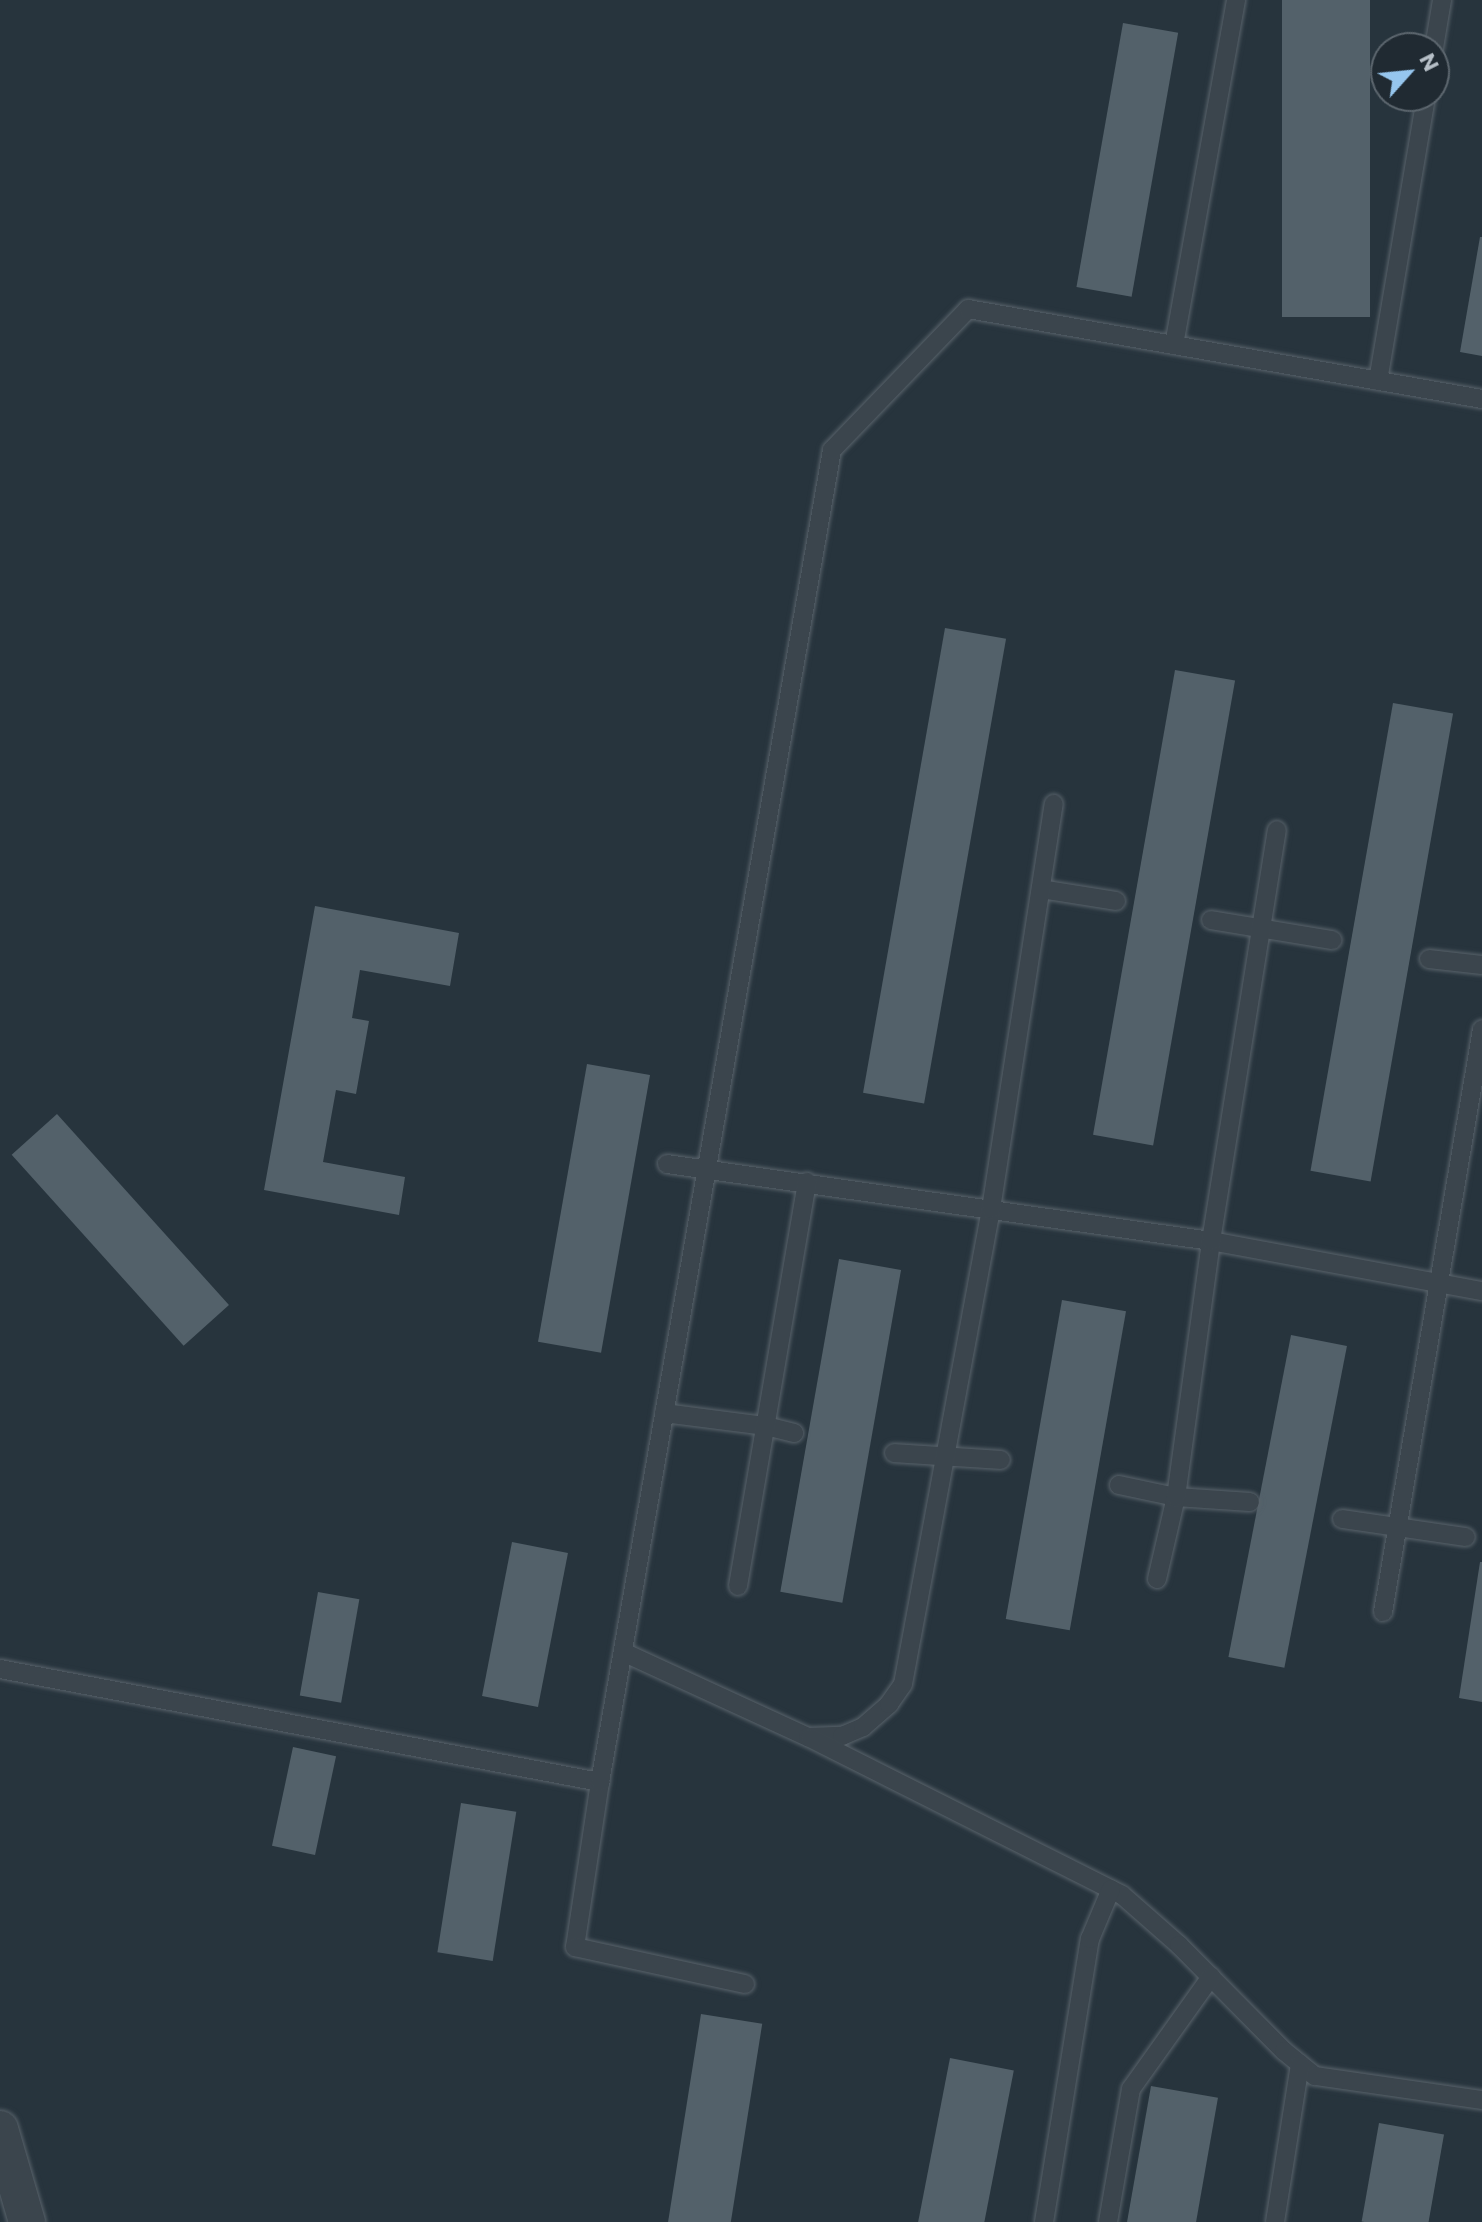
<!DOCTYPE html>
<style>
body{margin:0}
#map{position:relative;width:1482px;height:2222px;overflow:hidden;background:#27343d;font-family:Commissioner,sans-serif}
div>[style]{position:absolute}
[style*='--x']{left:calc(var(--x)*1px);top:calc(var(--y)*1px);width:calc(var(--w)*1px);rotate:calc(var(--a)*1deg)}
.building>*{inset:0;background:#53616a;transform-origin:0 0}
.roads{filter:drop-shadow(0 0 2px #59636b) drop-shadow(0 0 2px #59636b)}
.service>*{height:18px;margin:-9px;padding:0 9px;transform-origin:9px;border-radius:9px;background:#3b454d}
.minor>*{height:36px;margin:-18px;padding:0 18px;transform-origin:18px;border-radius:18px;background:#3b454d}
span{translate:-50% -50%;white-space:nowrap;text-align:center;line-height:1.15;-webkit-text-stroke:6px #202a32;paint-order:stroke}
.north{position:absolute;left:1370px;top:32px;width:80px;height:80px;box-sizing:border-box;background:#202a32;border:2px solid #5c666e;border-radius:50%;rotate:63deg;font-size:22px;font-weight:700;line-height:32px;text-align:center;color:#b7c0c8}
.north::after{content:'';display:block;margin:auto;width:28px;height:36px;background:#96c6ee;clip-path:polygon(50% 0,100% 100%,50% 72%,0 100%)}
</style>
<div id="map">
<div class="building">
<div style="left:1282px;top:0;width:88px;height:317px"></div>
<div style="left:1123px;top:23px;width:56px;height:268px;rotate:10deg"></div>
<div style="clip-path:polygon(1480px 237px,1482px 237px,1482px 356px,1460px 352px)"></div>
<div style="left:945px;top:628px;width:62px;height:472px;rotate:10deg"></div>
<div style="left:1175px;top:670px;width:61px;height:472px;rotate:10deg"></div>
<div style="left:1393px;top:703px;width:61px;height:475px;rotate:10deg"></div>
<div style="clip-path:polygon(315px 906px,459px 933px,450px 986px,360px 970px,352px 1018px,369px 1021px,356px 1094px,336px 1090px,323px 1162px,405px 1177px,399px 1215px,264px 1190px)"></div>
<div style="left:587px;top:1064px;width:64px;height:282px;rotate:10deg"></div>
<div style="left:57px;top:1114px;width:257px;height:61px;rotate:48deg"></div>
<div style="left:839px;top:1259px;width:63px;height:338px;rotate:10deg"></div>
<div style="left:1062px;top:1300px;width:65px;height:324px;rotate:10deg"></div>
<div style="left:1291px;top:1335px;width:57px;height:328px;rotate:11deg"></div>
<div style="left:512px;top:1542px;width:57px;height:157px;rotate:11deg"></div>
<div style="clip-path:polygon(1480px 1562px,1482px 1562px,1482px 1702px,1459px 1698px)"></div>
<div style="left:318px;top:1592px;width:42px;height:105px;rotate:10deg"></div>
<div style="left:293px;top:1747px;width:44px;height:101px;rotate:12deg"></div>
<div style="left:461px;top:1803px;width:56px;height:151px;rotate:9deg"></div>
<div style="left:701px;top:2014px;width:62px;height:211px;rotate:9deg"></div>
<div style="left:950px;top:2058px;width:65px;height:167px;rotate:11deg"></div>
<div style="left:1151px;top:2086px;width:68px;height:138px;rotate:10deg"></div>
<div style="left:1379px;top:2123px;width:66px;height:100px;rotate:10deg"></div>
</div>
<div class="roads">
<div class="service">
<div style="--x:1434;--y:48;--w:49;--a:-80.5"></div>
<div style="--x:1174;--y:345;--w:351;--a:-79.8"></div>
<div style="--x:1378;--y:381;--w:289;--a:-80.4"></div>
<div style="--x:1041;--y:889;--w:76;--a:9.1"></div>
<div style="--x:1211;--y:920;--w:123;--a:9.4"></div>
<div style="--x:1429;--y:959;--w:53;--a:6.5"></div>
<div style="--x:667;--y:1164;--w:549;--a:8.06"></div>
<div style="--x:1211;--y:1241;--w:276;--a:10.5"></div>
<div style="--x:664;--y:1413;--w:103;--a:7.3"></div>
<div style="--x:766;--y:1426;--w:29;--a:14"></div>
<div style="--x:894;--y:1453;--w:107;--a:3.7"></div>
<div style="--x:1119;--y:1485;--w:58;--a:11.9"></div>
<div style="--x:1176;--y:1497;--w:74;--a:3.9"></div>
<div style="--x:1342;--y:1519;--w:125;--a:8.3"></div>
<div style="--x:1157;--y:1579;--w:84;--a:-77"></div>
<div style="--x:1176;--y:1497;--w:258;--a:-82.2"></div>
<div style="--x:1211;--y:1241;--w:416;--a:-80.9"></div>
<div style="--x:738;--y:1586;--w:410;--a:-80.3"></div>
<div style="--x:1383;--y:1612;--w:591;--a:-80.36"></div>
<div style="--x:623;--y:1652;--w:204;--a:24.7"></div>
<div style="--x:808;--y:1737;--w:34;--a:-2"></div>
<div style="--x:842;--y:1736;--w:23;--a:-23"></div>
<div style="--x:863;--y:1727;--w:35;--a:-41"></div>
<div style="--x:889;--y:1704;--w:24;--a:-55"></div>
<div style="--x:903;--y:1684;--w:483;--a:-79.5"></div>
<div style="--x:991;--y:1209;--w:410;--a:-81.2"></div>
<div style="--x:0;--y:1669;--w:611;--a:10.67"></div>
<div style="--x:600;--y:1782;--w:167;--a:98.6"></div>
<div style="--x:575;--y:1947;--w:174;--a:12.3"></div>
<div style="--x:810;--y:1738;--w:349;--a:26.7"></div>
<div style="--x:1122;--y:1895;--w:76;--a:41.3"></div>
<div style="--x:1179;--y:1945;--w:149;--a:45.3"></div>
<div style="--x:1284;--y:2051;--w:40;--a:39"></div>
<div style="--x:1315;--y:2076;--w:169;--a:8.2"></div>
<div style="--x:600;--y:1782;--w:1352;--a:-80.12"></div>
<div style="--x:832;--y:450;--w:196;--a:-46"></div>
<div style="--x:968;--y:309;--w:522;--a:9.93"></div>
<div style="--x:1044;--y:2222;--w:287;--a:-80.8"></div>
<div style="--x:1090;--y:1939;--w:54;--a:-67.2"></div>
<div style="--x:1108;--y:2222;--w:135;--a:-80.2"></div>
<div style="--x:1131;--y:2089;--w:138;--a:-54.5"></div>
<div style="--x:1275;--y:2222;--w:160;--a:-81"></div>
</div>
<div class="minor">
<div style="--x:0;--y:2129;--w:97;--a:73.8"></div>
</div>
</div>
<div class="north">N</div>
</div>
